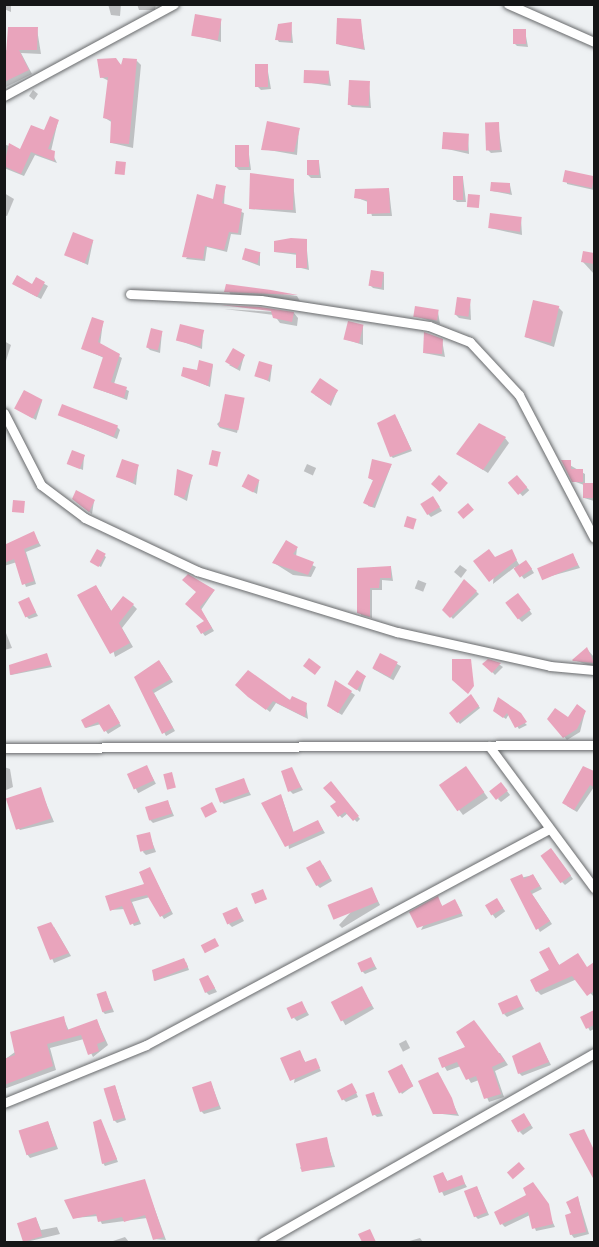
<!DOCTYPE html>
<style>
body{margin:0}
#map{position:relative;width:599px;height:1247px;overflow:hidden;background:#eef1f3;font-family:Raleway,sans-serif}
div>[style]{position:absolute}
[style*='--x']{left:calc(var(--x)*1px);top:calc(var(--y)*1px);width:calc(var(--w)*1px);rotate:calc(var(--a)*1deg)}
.shadow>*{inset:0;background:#0003;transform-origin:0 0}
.building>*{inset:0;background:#e9a4bc;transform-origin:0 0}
.roads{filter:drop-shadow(0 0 2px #67696b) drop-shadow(0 0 2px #67696b)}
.street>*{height:9px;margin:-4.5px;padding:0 4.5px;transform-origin:4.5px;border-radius:4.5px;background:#fff}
span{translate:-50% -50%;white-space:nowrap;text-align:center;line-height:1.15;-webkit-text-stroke:6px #fff;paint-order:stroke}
.frame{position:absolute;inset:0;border:6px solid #151617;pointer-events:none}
</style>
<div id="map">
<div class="shadow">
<div style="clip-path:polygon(4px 4px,11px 4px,11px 12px,4px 9px)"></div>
<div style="clip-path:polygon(108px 4px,121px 4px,120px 16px,111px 15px)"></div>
<div style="clip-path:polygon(137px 4px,156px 4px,155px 10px,139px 10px)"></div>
<div style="clip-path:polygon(221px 20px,221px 42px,193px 35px)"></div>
<div style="clip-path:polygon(360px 20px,365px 50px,340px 45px,338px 43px)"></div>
<div style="clip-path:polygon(291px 24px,293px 43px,279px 42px,277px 39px)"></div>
<div style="clip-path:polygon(37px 29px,41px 54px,21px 53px,32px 74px,4px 88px,4px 52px)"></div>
<div style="clip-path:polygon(525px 31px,528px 47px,517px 46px,514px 43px)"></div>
<div style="clip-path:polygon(116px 60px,122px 66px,137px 61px,141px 65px,133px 148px,112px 143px,113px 123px,105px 118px,109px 81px,101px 77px)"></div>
<div style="clip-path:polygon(267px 66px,271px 89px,261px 90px,258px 87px)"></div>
<div style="clip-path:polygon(329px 73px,331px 86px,305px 82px)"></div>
<div style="clip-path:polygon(369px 83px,371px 108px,352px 107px,349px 104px)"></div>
<div style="clip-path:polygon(33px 90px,38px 94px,34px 100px,29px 96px)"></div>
<div style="clip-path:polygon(58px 121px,51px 151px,57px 163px,35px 155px,24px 176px,4px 168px,4px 144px,21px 151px)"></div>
<div style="clip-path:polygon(498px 124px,502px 152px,491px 153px,488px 150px)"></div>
<div style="clip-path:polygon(299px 129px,297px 155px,263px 149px)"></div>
<div style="clip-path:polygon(468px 136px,469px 154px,443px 148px)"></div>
<div style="clip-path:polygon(248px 147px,251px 170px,239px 170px,236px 167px)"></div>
<div style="clip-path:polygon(319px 162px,321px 178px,311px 178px,308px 175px)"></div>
<div style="clip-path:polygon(566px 172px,594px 179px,594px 190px,567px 184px)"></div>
<div style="clip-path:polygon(463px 178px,466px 202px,457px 202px,454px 199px)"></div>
<div style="clip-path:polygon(293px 180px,296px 213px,250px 209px)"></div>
<div style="clip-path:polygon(510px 185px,512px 195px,492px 191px)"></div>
<div style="clip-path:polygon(225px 188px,224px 205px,244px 213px,241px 235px,231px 234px,227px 252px,207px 247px,205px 261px,186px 259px)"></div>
<div style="clip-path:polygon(389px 190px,392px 216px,372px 216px,368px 202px,355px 197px)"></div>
<div style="clip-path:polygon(4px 193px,14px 199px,7px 216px,4px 215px)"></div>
<div style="clip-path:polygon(521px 219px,522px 235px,490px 228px)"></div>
<div style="clip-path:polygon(93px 241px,88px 265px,67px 255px)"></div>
<div style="clip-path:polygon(306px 241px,309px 270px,297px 267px,298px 255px,275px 252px)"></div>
<div style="clip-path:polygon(260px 253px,260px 266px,244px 260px)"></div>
<div style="clip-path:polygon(584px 253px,594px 254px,594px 274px,583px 262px)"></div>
<div style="clip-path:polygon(384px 273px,384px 290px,373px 288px,370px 285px)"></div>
<div style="clip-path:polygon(36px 279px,48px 286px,41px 299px,17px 286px,33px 286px)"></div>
<div style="clip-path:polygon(227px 286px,297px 296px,301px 303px,231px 296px)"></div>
<div style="clip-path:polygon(470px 300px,471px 320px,459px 318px,456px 315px)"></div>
<div style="clip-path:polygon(559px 308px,563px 312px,554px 347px,525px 337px)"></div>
<div style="clip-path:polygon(224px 309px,294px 313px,298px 318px,297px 326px,280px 323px,274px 315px)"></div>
<div style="clip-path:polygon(438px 312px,440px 324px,415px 316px)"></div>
<div style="clip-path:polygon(103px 322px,100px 345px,122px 358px,114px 384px,129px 391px,127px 400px,95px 388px,104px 358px,82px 348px)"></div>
<div style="clip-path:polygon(363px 326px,363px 345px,345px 339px)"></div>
<div style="clip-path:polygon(203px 331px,202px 349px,178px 340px)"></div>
<div style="clip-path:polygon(162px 332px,160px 353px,150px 350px,147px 347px)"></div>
<div style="clip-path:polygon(442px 340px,445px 357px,424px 353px)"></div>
<div style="clip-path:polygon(4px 341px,11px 345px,4px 367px)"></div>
<div style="clip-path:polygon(244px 356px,240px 371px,229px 365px)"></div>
<div style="clip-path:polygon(213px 365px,210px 387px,183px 375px,198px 371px)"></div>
<div style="clip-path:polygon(272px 366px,270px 382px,256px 375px)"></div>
<div style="clip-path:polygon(337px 391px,331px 406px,315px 395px)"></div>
<div style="clip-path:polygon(244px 399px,237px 433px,220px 428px,217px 424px)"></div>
<div style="clip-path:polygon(42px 401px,36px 420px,15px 408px)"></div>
<div style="clip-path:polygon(60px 415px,117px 427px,120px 430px,117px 439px)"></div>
<div style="clip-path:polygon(397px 419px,412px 451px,393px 458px,391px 456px)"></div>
<div style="clip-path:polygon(505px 438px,509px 443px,488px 473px,458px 454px)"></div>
<div style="clip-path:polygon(84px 456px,83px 470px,69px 464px)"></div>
<div style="clip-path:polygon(563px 461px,585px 474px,585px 485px,594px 485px,594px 501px,584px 498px,584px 485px,573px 481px)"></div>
<div style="left:307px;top:464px;width:10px;height:8px;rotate:24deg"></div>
<div style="clip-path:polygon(138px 466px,136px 485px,117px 476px)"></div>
<div style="clip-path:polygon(391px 466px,375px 508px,368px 506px,374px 481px,369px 478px)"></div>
<div style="clip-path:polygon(192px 476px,187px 501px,179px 497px,175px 494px)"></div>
<div style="left:517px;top:477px;width:18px;height:9px;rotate:47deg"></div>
<div style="clip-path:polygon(259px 481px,257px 494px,243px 486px)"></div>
<div style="clip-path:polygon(433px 497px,442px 511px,431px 517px,428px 514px)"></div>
<div style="clip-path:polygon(94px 501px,92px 514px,76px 502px)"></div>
<div style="clip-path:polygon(33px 533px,41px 546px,26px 552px,36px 584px,26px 587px,17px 562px,4px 566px,4px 546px)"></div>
<div style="clip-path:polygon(297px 548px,296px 557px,316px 567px,311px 577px,293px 575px,274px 563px)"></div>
<div style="clip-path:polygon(98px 551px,106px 557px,101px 567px,93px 563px)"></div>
<div style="clip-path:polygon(511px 551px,520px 566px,529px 565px,534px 573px,524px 579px,515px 567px,493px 584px,495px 558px)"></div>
<div style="clip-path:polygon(573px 555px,580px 568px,544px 578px)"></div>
<div style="clip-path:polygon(460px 565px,467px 570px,461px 578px,454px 572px)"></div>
<div style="clip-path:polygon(391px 567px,393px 581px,382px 580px,382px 590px,372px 590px,372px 618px,361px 615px,358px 569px)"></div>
<div style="left:418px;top:580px;width:9px;height:9px;rotate:21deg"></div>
<div style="clip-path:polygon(464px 581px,479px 594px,453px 619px,445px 610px)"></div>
<div style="clip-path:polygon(96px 586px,112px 612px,133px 605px,137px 609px,122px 628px,133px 647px,115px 657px)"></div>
<div style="clip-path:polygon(214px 591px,201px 610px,214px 631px,205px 636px,198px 627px,206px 622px,187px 604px)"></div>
<div style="clip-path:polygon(521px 598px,532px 614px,522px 622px,519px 619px)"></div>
<div style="clip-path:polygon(28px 599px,38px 616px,29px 619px,26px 616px)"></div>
<div style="clip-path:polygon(4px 628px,12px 648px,4px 650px)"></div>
<div style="clip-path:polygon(587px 649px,594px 657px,594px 667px,574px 660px)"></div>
<div style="clip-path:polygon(46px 655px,52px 667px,11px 675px,10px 666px)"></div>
<div style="left:381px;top:655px;width:23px;height:16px;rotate:29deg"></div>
<div style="clip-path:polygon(488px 661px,500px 665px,503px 667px,495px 675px,485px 664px)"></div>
<div style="clip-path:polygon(162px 665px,173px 682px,154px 693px,175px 731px,166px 736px,136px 677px)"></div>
<div style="clip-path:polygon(365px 677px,360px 692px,350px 684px)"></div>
<div style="clip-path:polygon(336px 682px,355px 695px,342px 715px,332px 709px)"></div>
<div style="clip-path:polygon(240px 687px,306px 704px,308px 719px,276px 703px,270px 712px)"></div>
<div style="clip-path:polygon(473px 698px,480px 708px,460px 724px,451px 713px)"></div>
<div style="clip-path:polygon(498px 699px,527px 725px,519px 729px,509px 714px,506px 719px,497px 713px)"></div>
<div style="clip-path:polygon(112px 709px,121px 726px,108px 734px,101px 724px,86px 728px,83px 720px)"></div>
<div style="clip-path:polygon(585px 712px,580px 732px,567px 740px,549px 719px,568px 720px)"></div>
<div style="clip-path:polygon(4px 767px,10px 769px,13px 787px,4px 791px)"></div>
<div style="left:147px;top:767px;width:19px;height:20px;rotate:62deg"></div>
<div style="clip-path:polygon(584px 768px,594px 773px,594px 787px,577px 812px,567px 806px)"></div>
<div style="clip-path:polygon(291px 769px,303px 790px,293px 794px,290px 791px)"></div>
<div style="clip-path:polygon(470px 773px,488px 798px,463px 815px,441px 786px)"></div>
<div style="clip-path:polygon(243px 780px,251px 795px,224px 804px,221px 801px)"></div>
<div style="clip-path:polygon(331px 784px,360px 819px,357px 822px,348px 813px,342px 818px,332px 807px,338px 802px)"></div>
<div style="clip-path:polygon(504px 787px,510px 795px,501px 802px,498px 799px)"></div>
<div style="clip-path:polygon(40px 789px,54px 822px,20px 830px,16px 826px)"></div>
<div style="clip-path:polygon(281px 795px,294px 833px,318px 822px,325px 833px,289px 849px)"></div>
<div style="clip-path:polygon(168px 802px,174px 816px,153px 823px,150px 820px)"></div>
<div style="clip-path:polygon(149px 834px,156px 852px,146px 855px,143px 852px)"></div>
<div style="clip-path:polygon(554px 853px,573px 879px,565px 885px,562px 882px)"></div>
<div style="clip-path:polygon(323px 865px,332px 881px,320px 888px,317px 885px)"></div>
<div style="clip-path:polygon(150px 869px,173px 914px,164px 919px,150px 897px,132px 902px,141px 924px,134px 926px,125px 909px,111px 910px,146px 885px)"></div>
<div style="clip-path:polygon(533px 875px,542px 889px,532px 894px,552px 924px,540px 932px,512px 880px)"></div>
<div style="clip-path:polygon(372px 889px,380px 905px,342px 928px,339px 925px)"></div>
<div style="clip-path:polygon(437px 898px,443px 907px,457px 904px,463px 916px,421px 930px)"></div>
<div style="left:497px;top:900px;width:14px;height:12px;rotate:54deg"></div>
<div style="clip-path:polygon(239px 912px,244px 921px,232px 927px,229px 924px)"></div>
<div style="clip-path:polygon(54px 927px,71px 956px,54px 963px,39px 928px)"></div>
<div style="clip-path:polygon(548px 949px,560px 966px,588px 968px,594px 964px,594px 997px,577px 979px,541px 995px,537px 991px,551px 971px)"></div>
<div style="clip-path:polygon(371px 959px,377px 969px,365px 974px,362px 971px)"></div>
<div style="clip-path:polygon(186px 962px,189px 970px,155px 981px,153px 971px)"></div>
<div style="clip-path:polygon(208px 976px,217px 992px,209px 995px,206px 992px)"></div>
<div style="left:362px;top:988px;width:24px;height:33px;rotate:60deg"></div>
<div style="clip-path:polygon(106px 993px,114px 1012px,105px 1014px,102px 1011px)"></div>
<div style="clip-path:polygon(517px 997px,524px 1009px,507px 1017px,504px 1014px)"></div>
<div style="clip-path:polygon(302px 1003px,309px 1015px,297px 1021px,294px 1018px)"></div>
<div style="clip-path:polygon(594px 1011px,594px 1029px,590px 1031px,582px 1017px)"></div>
<div style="clip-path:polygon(63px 1017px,69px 1031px,97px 1021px,108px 1045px,93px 1057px,84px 1039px,50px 1048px,56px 1070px,4px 1089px,4px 1060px)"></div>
<div style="left:406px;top:1040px;width:9px;height:8px;rotate:63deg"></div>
<div style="clip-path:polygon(540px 1044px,551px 1065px,522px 1076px,519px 1073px)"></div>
<div style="clip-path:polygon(299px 1052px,306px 1063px,315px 1059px,321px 1071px,294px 1083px)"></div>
<div style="clip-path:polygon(500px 1053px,508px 1065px,495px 1071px,504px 1097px,489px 1102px,479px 1080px,471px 1083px,461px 1066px,447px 1071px,440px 1059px)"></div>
<div style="clip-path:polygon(404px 1068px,413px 1086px,402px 1094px,390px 1072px)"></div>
<div style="clip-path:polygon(440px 1076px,459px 1116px,434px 1113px)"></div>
<div style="clip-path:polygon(211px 1083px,221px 1109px,204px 1114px,201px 1111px)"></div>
<div style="clip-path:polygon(115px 1086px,126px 1120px,117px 1123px,114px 1120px)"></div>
<div style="clip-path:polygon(354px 1088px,358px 1097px,346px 1102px,343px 1099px)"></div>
<div style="clip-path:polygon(374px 1094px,383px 1116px,377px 1117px,374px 1114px)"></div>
<div style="clip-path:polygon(524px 1115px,533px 1128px,523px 1135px,520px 1132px)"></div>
<div style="clip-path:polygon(101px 1121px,118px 1162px,105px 1166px,103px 1163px)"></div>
<div style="clip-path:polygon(48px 1122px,58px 1149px,30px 1158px,27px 1154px)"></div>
<div style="clip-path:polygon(326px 1139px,335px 1167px,303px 1171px,300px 1168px)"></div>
<div style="clip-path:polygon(443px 1174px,448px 1182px,461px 1177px,467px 1187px,444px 1196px,435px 1177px)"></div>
<div style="clip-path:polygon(144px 1180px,166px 1240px,154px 1239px,147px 1218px,102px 1224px,98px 1216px,74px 1218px)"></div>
<div style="clip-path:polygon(477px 1187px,489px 1215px,478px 1219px,475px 1216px)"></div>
<div style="clip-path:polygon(536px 1187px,555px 1227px,536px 1231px,530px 1215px,505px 1227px,502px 1224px)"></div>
<div style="clip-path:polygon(578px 1198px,589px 1234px,574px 1238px,571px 1234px)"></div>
<div style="clip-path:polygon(36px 1218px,41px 1230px,57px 1227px,60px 1234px,26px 1242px)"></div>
<div style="clip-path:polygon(125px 1237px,129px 1242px,110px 1242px)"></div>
<div style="clip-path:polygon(420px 1238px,423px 1242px,406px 1242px)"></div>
</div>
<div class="building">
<div style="left:195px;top:14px;width:27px;height:22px;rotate:10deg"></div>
<div style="clip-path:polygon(337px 18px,361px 19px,364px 49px,336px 44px)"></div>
<div style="clip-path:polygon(292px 22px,291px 41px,275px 40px,278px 24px)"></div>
<div style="clip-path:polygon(8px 27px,38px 27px,37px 50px,19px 50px,29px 70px,4px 82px)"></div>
<div style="left:513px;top:29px;width:13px;height:15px"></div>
<div style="clip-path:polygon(116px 58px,121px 65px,123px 58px,137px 59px,129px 144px,110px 143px,111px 120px,103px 118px,108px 77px,100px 78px,97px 59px)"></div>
<div style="left:268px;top:64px;width:23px;height:13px;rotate:90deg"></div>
<div style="left:304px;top:70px;width:25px;height:13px;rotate:2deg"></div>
<div style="left:349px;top:80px;width:21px;height:25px;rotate:3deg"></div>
<div style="clip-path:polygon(50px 116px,59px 120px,48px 149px,55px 151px,54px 161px,31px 152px,21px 174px,4px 166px,9px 143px,20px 149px,31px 125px,44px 130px)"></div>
<div style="clip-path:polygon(267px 121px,300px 128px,294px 152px,261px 150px)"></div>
<div style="left:499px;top:122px;width:28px;height:14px;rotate:88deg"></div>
<div style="left:443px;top:132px;width:26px;height:17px;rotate:4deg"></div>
<div style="left:235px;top:145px;width:14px;height:22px"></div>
<div style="left:307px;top:160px;width:12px;height:15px"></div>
<div style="left:116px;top:161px;width:10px;height:13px;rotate:6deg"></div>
<div style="left:565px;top:170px;width:30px;height:12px;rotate:12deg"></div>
<div style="clip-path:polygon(250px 173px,294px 179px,293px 210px,249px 209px)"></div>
<div style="left:453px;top:176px;width:10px;height:24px"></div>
<div style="clip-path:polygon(491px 182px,510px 183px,510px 193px,490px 191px)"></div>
<div style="clip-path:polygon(216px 184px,226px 186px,222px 203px,242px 209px,238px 233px,229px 232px,224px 250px,205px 246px,203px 259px,182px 257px,197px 194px,213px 199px)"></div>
<div style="clip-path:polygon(389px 188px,390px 213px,367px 214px,367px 200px,354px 198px,355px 189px)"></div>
<div style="left:468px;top:194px;width:12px;height:13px;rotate:5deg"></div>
<div style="left:490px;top:213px;width:32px;height:15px;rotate:7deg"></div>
<div style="left:73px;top:232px;width:22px;height:25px;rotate:21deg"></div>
<div style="clip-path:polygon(291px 238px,307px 239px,307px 268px,296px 268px,296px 253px,274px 252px,274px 241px)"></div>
<div style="left:245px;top:248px;width:16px;height:12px;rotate:15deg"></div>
<div style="clip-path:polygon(583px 251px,594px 253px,594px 264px,581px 262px)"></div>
<div style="left:371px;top:270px;width:13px;height:16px;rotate:9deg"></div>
<div style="clip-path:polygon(17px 275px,32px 284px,36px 277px,45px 282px,37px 297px,12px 284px)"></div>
<div style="clip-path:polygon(226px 284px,271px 290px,298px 295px,224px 292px)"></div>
<div style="left:457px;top:297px;width:14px;height:18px;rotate:8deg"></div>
<div style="left:533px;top:300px;width:27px;height:38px;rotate:13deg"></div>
<div style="clip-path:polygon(221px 305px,260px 307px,294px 312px,292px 322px,273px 318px,271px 311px)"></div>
<div style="left:415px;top:306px;width:24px;height:11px;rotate:9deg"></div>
<div style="clip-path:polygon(92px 317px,104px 321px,98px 342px,120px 354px,111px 382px,127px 387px,124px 398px,93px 388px,103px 357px,81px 349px)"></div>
<div style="left:348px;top:321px;width:16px;height:19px;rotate:14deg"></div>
<div style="left:180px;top:324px;width:25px;height:17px;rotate:14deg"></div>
<div style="left:151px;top:328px;width:12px;height:20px;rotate:14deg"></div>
<div style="clip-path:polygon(424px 332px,443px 339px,442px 354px,423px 353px)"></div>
<div style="left:233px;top:348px;width:14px;height:16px;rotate:30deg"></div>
<div style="clip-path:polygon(199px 360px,213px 364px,208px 386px,181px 376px,183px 367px,197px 370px)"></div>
<div style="left:259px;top:361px;width:14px;height:16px;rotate:17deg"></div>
<div style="left:320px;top:378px;width:22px;height:17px;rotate:34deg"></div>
<div style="left:24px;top:390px;width:21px;height:21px;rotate:28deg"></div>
<div style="left:225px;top:394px;width:20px;height:33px;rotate:11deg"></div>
<div style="left:62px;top:404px;width:60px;height:12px;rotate:21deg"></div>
<div style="clip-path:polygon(395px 414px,411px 449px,390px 457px,377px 423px)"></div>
<div style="clip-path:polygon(479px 423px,506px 437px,483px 470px,456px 454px)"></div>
<div style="left:72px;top:450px;width:14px;height:15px;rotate:21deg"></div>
<div style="left:212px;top:450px;width:9px;height:15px;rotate:13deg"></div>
<div style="left:122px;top:459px;width:18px;height:19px;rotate:19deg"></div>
<div style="clip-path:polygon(372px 459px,392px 464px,372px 507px,363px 503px,373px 480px,368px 478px)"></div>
<div style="clip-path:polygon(561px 460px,571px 460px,571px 469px,583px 469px,583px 482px,572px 482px)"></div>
<div style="clip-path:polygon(177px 469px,193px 475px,184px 498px,174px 495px)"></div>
<div style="left:248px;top:474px;width:13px;height:14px;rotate:27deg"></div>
<div style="left:439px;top:475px;width:12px;height:12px;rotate:42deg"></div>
<div style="left:517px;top:475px;width:16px;height:12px;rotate:50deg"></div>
<div style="left:583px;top:483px;width:11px;height:15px"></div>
<div style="clip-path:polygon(76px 490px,95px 500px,89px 512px,72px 499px)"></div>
<div style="left:433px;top:496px;width:13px;height:15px;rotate:58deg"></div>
<div style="left:13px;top:500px;width:12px;height:12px;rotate:5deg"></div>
<div style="left:468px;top:503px;width:9px;height:14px;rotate:49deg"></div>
<div style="left:407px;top:516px;width:10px;height:11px;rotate:17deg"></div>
<div style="clip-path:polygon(34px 531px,39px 543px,24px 549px,34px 581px,22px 585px,14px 559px,4px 563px,4px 545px)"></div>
<div style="clip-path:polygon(286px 540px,298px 547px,293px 554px,314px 562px,308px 575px,272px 563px)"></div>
<div style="left:97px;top:549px;width:10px;height:15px;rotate:29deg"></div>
<div style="clip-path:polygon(489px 549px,495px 557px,512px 549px,517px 560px,489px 582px,473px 561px)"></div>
<div style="left:573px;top:553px;width:13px;height:39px;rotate:67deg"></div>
<div style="left:526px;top:560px;width:11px;height:15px;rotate:56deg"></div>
<div style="clip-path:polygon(391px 566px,391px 578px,380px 578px,379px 588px,370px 588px,370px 617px,357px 613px,357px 568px)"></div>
<div style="clip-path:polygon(188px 574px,215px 590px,200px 607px,212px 628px,201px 634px,196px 626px,204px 621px,185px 604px,196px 592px,182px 580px)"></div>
<div style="clip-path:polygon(464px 579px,477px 591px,450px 618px,442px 610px)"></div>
<div style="clip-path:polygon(96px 585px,111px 611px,123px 596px,134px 604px,119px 623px,130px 643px,110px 654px,77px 595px)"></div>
<div style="left:518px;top:593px;width:21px;height:16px;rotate:53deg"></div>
<div style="left:29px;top:597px;width:17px;height:12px;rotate:65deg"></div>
<div style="clip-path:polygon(587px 647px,594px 663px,573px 661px,572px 660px)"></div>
<div style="clip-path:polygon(47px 653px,51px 665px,10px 675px,9px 665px)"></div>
<div style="left:380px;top:653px;width:20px;height:17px;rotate:27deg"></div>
<div style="left:309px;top:658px;width:15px;height:10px;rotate:37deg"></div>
<div style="clip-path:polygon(452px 659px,471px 659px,474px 686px,468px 694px,452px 680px)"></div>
<div style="clip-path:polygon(488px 659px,501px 663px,492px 673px,482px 664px)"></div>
<div style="clip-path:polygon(159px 660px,171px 679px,152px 690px,173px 728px,162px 734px,134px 677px)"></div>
<div style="clip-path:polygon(248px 670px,290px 700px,292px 696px,307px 703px,305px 717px,273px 701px,266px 710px,248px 697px,235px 685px)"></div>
<div style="left:357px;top:670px;width:11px;height:17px;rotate:34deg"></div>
<div style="clip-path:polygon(335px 680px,352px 691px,338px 713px,327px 706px)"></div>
<div style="clip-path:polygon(471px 694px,479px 706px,457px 723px,449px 713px)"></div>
<div style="clip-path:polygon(498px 697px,521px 713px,527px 722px,515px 728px,507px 713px,503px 718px,493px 711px)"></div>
<div style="clip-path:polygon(109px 704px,120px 723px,104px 732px,98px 722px,85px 728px,81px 720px)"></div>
<div style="clip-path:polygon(577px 704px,586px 711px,577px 729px,563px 738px,547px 719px,555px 708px,568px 717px)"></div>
<div style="left:147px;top:765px;width:17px;height:22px;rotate:66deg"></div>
<div style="left:466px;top:766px;width:32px;height:33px;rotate:55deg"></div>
<div style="clip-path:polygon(583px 766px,594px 771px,594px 787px,590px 785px,574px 810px,562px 803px)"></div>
<div style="clip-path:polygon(292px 767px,301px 787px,288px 792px,281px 771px)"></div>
<div style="left:172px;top:772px;width:16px;height:9px;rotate:76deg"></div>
<div style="left:244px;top:778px;width:15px;height:31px;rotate:70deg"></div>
<div style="clip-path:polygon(331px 781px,359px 816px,353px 821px,345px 812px,338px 817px,330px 806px,336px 802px,323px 788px)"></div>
<div style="left:501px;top:782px;width:11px;height:15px;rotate:52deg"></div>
<div style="left:41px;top:787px;width:33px;height:37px;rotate:72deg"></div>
<div style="clip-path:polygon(281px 794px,293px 832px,318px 820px,323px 830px,285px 847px,261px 803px)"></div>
<div style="left:168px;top:800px;width:14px;height:24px;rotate:73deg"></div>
<div style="left:212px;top:802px;width:11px;height:13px;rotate:63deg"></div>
<div style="left:150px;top:832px;width:17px;height:14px;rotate:77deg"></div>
<div style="left:551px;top:848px;width:34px;height:13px;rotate:54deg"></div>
<div style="left:320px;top:860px;width:21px;height:16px;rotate:61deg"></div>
<div style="clip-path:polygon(150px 867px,171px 911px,160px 917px,147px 895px,130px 899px,139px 921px,130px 925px,122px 906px,110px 911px,105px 896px,144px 884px,139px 872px)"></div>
<div style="clip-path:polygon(522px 874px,524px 879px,533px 874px,540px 886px,530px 891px,550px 921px,536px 930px,510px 879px)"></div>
<div style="left:372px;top:887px;width:16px;height:48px;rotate:68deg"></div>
<div style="left:263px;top:889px;width:11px;height:13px;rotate:68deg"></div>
<div style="clip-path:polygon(438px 896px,442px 906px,455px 899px,462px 913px,417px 928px,409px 912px)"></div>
<div style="left:497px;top:898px;width:12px;height:14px;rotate:59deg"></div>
<div style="left:237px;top:907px;width:12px;height:16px;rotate:66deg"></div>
<div style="clip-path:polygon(51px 922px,69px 953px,50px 960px,37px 927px)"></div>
<div style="left:215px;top:938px;width:9px;height:16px;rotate:63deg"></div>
<div style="clip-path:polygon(549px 947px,559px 965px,578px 953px,587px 967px,594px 962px,594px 991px,587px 996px,572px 976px,536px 992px,530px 980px,549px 970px,539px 952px)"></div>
<div style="left:371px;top:957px;width:10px;height:15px;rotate:66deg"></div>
<div style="clip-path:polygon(184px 958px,188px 967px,154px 981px,152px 970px)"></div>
<div style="clip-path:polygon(208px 975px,215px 988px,205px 993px,199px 979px)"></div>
<div style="left:362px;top:986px;width:22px;height:35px;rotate:63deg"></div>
<div style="left:106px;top:991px;width:19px;height:10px;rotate:72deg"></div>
<div style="left:517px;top:995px;width:12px;height:21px;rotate:66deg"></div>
<div style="left:302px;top:1001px;width:12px;height:17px;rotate:66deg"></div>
<div style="clip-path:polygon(594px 1010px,594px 1025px,586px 1029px,580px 1017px)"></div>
<div style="clip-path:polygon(64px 1016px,67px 1030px,97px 1019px,105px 1041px,97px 1044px,99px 1051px,88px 1055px,81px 1035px,47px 1044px,53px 1066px,4px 1085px,4px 1059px,15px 1055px,10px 1032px)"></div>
<div style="clip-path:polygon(474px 1020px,505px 1061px,492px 1067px,501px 1094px,484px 1099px,476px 1076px,466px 1080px,457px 1062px,442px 1068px,438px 1058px,465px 1047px,456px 1032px)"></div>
<div style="clip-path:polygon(540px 1042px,549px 1062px,518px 1074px,512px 1056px)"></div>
<div style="clip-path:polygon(300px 1050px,305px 1062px,316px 1058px,320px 1068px,290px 1081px,280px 1058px)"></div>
<div style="left:402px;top:1064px;width:25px;height:16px;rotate:63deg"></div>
<div style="clip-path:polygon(438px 1072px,452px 1098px,457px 1114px,433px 1114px,418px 1081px)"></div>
<div style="left:211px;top:1081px;width:26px;height:20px;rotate:72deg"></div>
<div style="left:352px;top:1083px;width:11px;height:17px;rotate:63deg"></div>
<div style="left:115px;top:1085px;width:34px;height:12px;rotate:73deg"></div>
<div style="left:374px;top:1092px;width:22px;height:9px;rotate:72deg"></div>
<div style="left:524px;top:1113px;width:14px;height:15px;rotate:60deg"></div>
<div style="clip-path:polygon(101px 1119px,117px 1159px,102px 1164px,93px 1122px)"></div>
<div style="left:48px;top:1121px;width:26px;height:31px;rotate:72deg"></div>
<div style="clip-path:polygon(584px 1129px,594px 1150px,594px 1180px,569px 1134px)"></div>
<div style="left:327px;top:1137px;width:29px;height:32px;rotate:78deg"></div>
<div style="left:519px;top:1162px;width:9px;height:16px;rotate:49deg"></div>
<div style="clip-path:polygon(443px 1172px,447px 1181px,462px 1175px,465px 1184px,439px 1193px,433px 1176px)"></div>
<div style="clip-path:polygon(145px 1179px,164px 1237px,153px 1240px,145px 1215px,124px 1222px,122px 1217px,98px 1222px,96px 1214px,73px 1219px,64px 1200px)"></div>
<div style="clip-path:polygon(533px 1182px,549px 1204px,553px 1224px,532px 1229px,528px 1212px,500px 1225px,494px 1212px,526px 1195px,523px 1188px)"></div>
<div style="left:477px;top:1186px;width:28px;height:14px;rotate:69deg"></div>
<div style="clip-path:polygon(578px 1196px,586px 1232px,570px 1235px,565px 1215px,571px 1213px,566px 1202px)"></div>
<div style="left:36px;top:1217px;width:20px;height:20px;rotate:72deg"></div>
<div style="clip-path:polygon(370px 1229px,376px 1242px,362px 1242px,358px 1234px)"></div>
</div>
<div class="roads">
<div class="street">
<div style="--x:508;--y:4;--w:94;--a:23.8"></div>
<div style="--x:4;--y:96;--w:193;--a:-28.4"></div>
<div style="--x:130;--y:294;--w:131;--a:2.6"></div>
<div style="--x:261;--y:300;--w:170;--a:8.8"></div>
<div style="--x:429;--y:326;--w:44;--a:21.3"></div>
<div style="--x:470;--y:342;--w:72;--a:47.2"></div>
<div style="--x:519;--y:395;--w:161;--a:62.3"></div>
<div style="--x:4;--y:413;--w:81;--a:62.8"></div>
<div style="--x:41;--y:485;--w:55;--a:36.9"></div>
<div style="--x:85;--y:518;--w:124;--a:25.3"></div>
<div style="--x:197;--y:571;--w:209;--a:17"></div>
<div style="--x:397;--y:632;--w:157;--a:12.5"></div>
<div style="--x:550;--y:666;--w:44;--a:5.2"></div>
<div style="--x:489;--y:746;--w:177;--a:53.5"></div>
<div style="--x:4;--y:748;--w:590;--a:-0.29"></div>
<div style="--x:4;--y:1103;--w:153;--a:-22.2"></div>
<div style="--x:146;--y:1045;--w:457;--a:-28.2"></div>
<div style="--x:263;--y:1242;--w:381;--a:-29.7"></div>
</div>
</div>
<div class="frame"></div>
</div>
